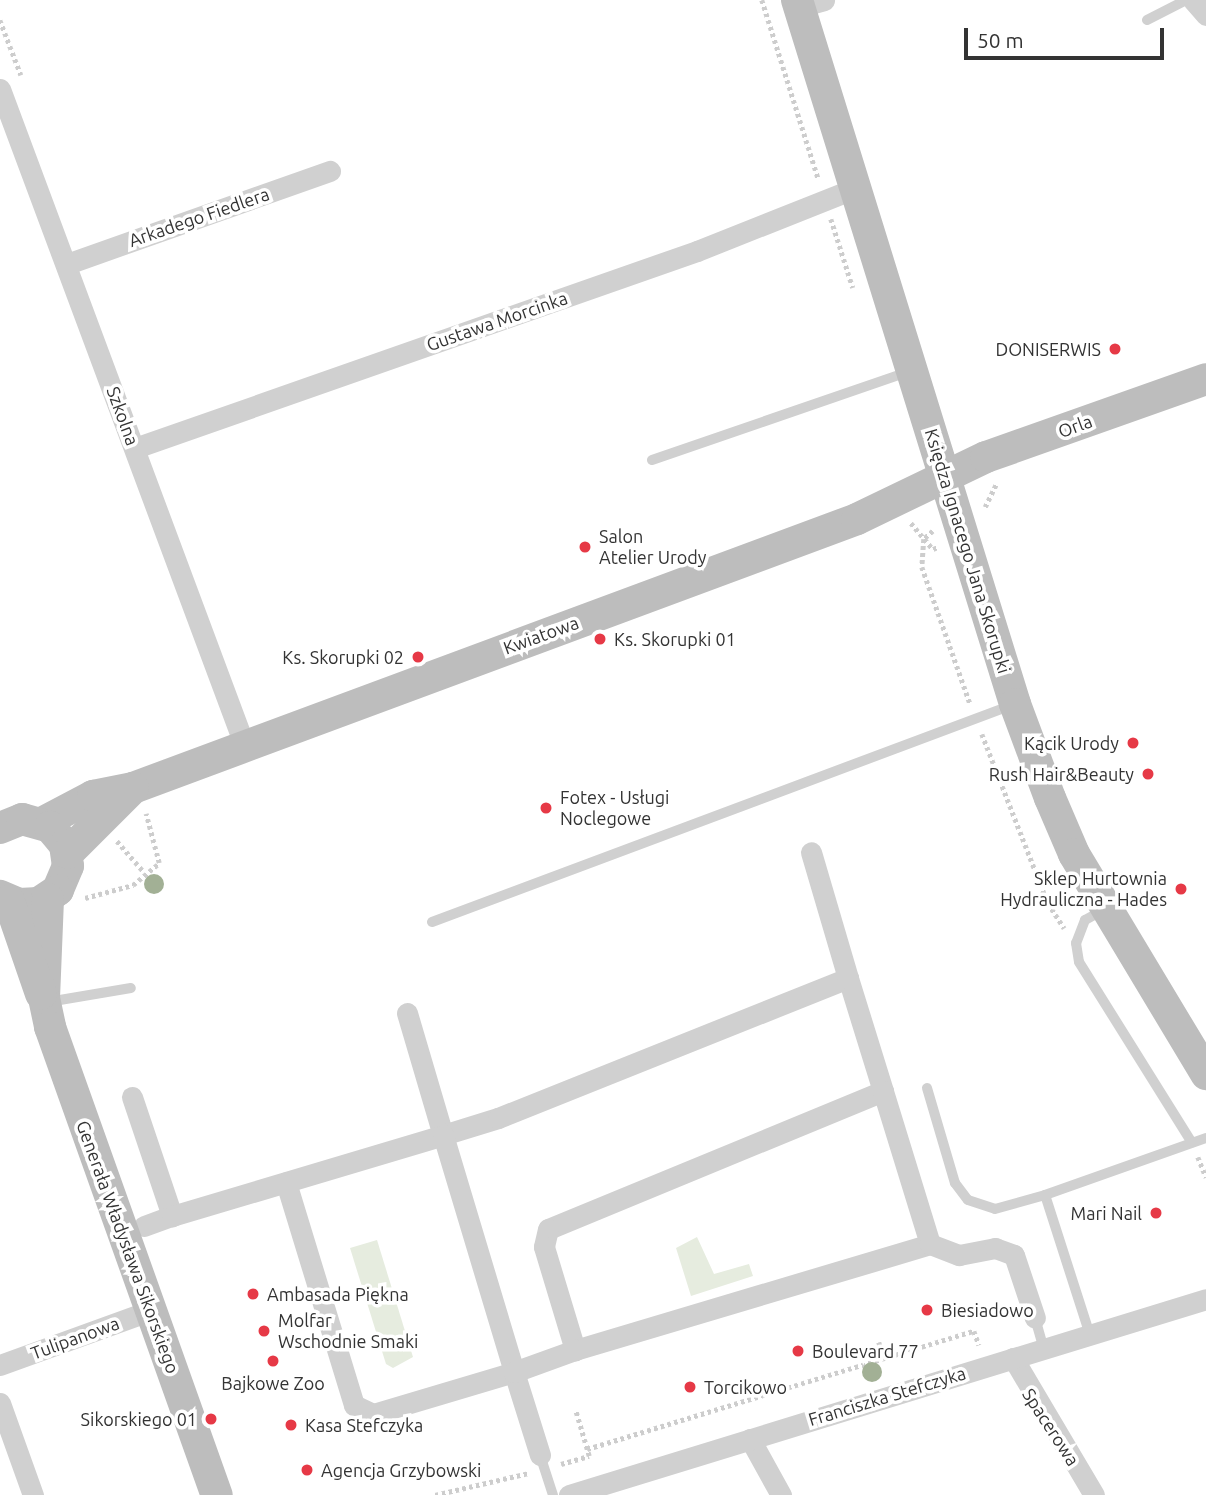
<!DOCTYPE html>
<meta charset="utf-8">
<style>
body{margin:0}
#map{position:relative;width:1206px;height:1495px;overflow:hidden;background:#fff;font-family:Ubuntu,sans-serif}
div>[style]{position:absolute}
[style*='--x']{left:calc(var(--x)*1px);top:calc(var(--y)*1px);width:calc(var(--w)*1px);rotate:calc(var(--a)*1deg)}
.green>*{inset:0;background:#e6ecdf}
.path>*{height:4.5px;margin-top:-2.25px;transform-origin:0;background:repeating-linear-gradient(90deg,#cdcdcd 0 3.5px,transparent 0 7px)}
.lane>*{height:10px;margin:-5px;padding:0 5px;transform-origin:5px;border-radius:5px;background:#d0d0d0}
.street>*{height:21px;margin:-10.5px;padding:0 10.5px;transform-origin:10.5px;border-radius:10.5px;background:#d0d0d0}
.secondary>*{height:32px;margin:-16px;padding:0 16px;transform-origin:16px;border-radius:16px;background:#bdbdbd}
.trees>*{width:20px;height:20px;margin:-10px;border-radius:50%;background:#a2b095}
.dots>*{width:19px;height:19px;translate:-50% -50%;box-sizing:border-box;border:4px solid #fff;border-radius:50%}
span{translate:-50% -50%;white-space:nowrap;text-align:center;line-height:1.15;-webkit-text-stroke:7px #fff;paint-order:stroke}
.street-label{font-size:18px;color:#333}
.poi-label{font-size:18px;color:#333}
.right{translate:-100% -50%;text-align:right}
.left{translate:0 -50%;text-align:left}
.scale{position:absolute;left:964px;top:28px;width:200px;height:32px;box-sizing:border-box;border:4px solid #333;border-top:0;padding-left:9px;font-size:21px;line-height:24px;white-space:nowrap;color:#333;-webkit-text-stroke:5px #fff;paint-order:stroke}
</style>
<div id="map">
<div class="green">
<div style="clip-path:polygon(697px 1237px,714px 1274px,749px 1264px,753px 1276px,691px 1296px,676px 1248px)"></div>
<div style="clip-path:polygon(377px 1240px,413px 1357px,393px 1368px,386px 1364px,350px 1248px)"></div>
</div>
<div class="path">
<div style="--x:762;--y:0;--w:187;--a:72.5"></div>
<div style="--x:0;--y:20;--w:59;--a:69.1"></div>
<div style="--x:831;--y:219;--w:72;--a:72.3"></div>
<div style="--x:985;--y:507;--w:25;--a:-64"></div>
<div style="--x:911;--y:523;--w:34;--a:50"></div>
<div style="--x:933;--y:549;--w:5;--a:-22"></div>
<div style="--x:933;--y:531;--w:12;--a:138"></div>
<div style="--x:924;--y:539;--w:28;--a:94"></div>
<div style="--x:922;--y:567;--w:144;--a:70.6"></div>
<div style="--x:982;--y:734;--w:181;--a:68.7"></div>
<div style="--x:1048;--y:903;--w:30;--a:57"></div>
<div style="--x:117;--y:841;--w:41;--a:48.9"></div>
<div style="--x:85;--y:898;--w:50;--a:-15.2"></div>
<div style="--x:133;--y:885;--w:34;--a:-40"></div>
<div style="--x:159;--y:863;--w:51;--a:-104.9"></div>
<div style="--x:1198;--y:1157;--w:22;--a:68"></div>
<div style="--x:879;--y:1342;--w:18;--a:74"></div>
<div style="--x:587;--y:1449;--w:405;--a:-17"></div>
<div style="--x:974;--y:1331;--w:15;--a:70"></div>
<div style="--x:561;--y:1464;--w:29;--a:-16"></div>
<div style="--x:589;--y:1456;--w:46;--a:-106.5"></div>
<div style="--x:435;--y:1495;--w:97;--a:-13.2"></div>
</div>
<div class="lane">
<div style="--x:1147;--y:20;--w:44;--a:-27.1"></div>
<div style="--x:652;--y:460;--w:273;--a:-19"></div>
<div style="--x:1105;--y:909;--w:23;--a:151"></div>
<div style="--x:1085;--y:920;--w:25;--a:111"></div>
<div style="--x:1076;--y:943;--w:19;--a:81"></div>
<div style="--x:1079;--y:962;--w:213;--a:58"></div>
<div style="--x:432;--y:922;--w:619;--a:-20.51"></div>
<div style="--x:48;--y:1002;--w:84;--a:-9.6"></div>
<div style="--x:927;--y:1088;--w:99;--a:73.6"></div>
<div style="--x:955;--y:1183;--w:21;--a:53"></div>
<div style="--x:968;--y:1200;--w:28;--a:18"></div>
<div style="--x:995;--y:1209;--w:52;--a:-15.6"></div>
<div style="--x:1035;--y:1318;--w:32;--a:74"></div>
<div style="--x:1090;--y:1335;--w:147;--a:-107.8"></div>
<div style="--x:1045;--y:1195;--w:171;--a:-19.5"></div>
<div style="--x:540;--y:1455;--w:42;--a:72"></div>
</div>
<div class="street">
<div style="--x:1193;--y:0;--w:20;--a:49"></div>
<div style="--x:800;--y:7;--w:25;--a:-16"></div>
<div style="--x:0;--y:89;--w:699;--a:69.57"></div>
<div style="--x:67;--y:264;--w:279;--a:-19.5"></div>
<div style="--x:135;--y:448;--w:596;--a:-19.32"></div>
<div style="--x:697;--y:251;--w:170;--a:-21.7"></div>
<div style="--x:848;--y:978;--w:118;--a:72.8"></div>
<div style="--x:883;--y:1091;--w:362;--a:157.6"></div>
<div style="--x:548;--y:1229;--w:18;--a:103"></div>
<div style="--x:544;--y:1247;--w:108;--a:73.2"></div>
<div style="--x:575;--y:1350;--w:370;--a:-16.6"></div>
<div style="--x:930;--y:1244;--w:160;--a:-107.1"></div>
<div style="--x:407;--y:1013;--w:127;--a:73.6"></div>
<div style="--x:443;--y:1135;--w:58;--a:-17.2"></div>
<div style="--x:498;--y:1118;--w:377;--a:-21.8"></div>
<div style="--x:848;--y:978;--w:131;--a:-106.4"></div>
<div style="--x:132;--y:1097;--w:126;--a:71.4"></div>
<div style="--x:144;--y:1226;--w:30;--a:-20"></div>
<div style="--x:172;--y:1216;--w:283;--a:-16.6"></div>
<div style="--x:443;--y:1135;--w:247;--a:73.3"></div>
<div style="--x:514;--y:1372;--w:147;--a:163.4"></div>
<div style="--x:373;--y:1414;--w:21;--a:-155"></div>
<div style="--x:354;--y:1405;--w:233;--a:-107"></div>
<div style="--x:930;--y:1244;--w:31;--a:21"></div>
<div style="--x:959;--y:1255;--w:37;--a:-11"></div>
<div style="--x:995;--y:1248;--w:20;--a:20"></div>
<div style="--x:1014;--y:1255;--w:66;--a:71.6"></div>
<div style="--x:1013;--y:1358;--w:159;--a:59.4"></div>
<div style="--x:0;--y:1365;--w:158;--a:-19.9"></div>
<div style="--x:0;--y:1403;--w:98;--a:70.3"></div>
<div style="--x:750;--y:1439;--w:64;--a:61"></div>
<div style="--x:540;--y:1455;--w:87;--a:-107.4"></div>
<div style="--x:514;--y:1372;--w:65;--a:-19.8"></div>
<div style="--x:569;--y:1495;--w:666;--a:-17.1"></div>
</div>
<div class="secondary">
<div style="--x:797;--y:0;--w:737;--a:72.79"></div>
<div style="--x:1015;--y:704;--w:100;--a:69.6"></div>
<div style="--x:1050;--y:798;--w:61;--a:66.8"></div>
<div style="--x:1074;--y:854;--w:257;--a:59"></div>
<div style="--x:42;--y:823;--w:58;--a:-27.9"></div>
<div style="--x:93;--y:796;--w:41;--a:-11.3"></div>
<div style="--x:133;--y:788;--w:772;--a:-20.38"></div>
<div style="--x:857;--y:519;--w:143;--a:-25.7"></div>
<div style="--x:986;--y:457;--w:233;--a:-19.5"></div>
<div style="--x:0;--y:828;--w:24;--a:-22"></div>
<div style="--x:22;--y:819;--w:29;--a:16"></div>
<div style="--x:50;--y:827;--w:23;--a:50"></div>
<div style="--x:65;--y:845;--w:21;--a:82"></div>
<div style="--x:68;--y:866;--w:26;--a:113"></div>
<div style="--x:58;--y:890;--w:23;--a:146"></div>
<div style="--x:39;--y:903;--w:20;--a:177"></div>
<div style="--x:19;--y:904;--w:21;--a:-157"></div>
<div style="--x:68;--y:853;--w:92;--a:-45"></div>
<div style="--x:48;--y:899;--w:99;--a:92.3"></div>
<div style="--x:44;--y:998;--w:30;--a:78"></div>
<div style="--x:50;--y:1027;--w:497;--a:70.4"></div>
<div style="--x:9;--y:901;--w:98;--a:71"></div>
</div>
<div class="trees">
<div style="left:154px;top:884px"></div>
<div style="left:872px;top:1372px"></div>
</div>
<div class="dots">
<div style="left:1115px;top:349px;background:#e63946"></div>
<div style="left:585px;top:547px;background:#e63946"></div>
<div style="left:600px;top:639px;background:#e63946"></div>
<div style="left:418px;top:657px;background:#e63946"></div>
<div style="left:1133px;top:743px;background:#e63946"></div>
<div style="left:1148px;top:774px;background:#e63946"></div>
<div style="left:546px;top:808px;background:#e63946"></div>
<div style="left:1181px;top:889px;background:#e63946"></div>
<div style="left:1156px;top:1213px;background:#e63946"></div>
<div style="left:253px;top:1294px;background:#e63946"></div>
<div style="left:927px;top:1310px;background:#e63946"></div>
<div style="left:264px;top:1331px;background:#e63946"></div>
<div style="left:798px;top:1351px;background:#e63946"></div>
<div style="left:273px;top:1361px;background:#e63946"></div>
<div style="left:690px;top:1387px;background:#e63946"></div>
<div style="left:211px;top:1419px;background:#e63946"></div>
<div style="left:291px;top:1425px;background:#e63946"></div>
<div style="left:307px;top:1470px;background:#e63946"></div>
</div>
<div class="street-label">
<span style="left:199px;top:217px;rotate:-19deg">Arkadego Fiedlera</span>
<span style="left:497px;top:321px;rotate:-19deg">Gustawa Morcinka</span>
<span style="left:123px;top:416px;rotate:70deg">Szkolna</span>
<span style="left:1075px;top:426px;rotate:-20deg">Orla</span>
<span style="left:968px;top:551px;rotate:73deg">Księdza Ignacego Jana Skorupki</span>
<span style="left:541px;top:635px;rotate:-20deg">Kwiatowa</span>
<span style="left:128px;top:1247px;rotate:70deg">Generała Władysława Sikorskiego</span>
<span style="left:75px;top:1338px;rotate:-20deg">Tulipanowa</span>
<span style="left:887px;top:1396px;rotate:-17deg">Franciszka Stefczyka</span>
<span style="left:1051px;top:1427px;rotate:57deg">Spacerowa</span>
</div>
<div class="poi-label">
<span class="right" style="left:1101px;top:349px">DONISERWIS</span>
<span class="left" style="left:599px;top:547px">Salon<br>Atelier Urody</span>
<span class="left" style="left:614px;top:639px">Ks. Skorupki 01</span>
<span class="right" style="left:404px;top:657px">Ks. Skorupki 02</span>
<span class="right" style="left:1119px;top:743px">Kącik Urody</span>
<span class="right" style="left:1134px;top:774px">Rush Hair&amp;Beauty</span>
<span class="left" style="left:560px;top:808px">Fotex - Usługi<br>Noclegowe</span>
<span class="right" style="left:1167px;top:889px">Sklep Hurtownia<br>Hydrauliczna - Hades</span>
<span class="right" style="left:1142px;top:1213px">Mari Nail</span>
<span class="left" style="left:267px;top:1294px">Ambasada Piękna</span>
<span class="left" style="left:941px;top:1310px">Biesiadowo</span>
<span class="left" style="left:278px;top:1331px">Molfar<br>Wschodnie Smaki</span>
<span class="left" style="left:812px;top:1351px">Boulevard 77</span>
<span style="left:273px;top:1383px">Bajkowe Zoo</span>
<span class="left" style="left:704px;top:1387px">Torcikowo</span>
<span class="right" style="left:197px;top:1419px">Sikorskiego 01</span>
<span class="left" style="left:305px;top:1425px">Kasa Stefczyka</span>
<span class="left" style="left:321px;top:1470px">Agencja Grzybowski</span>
</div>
<div class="scale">50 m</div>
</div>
